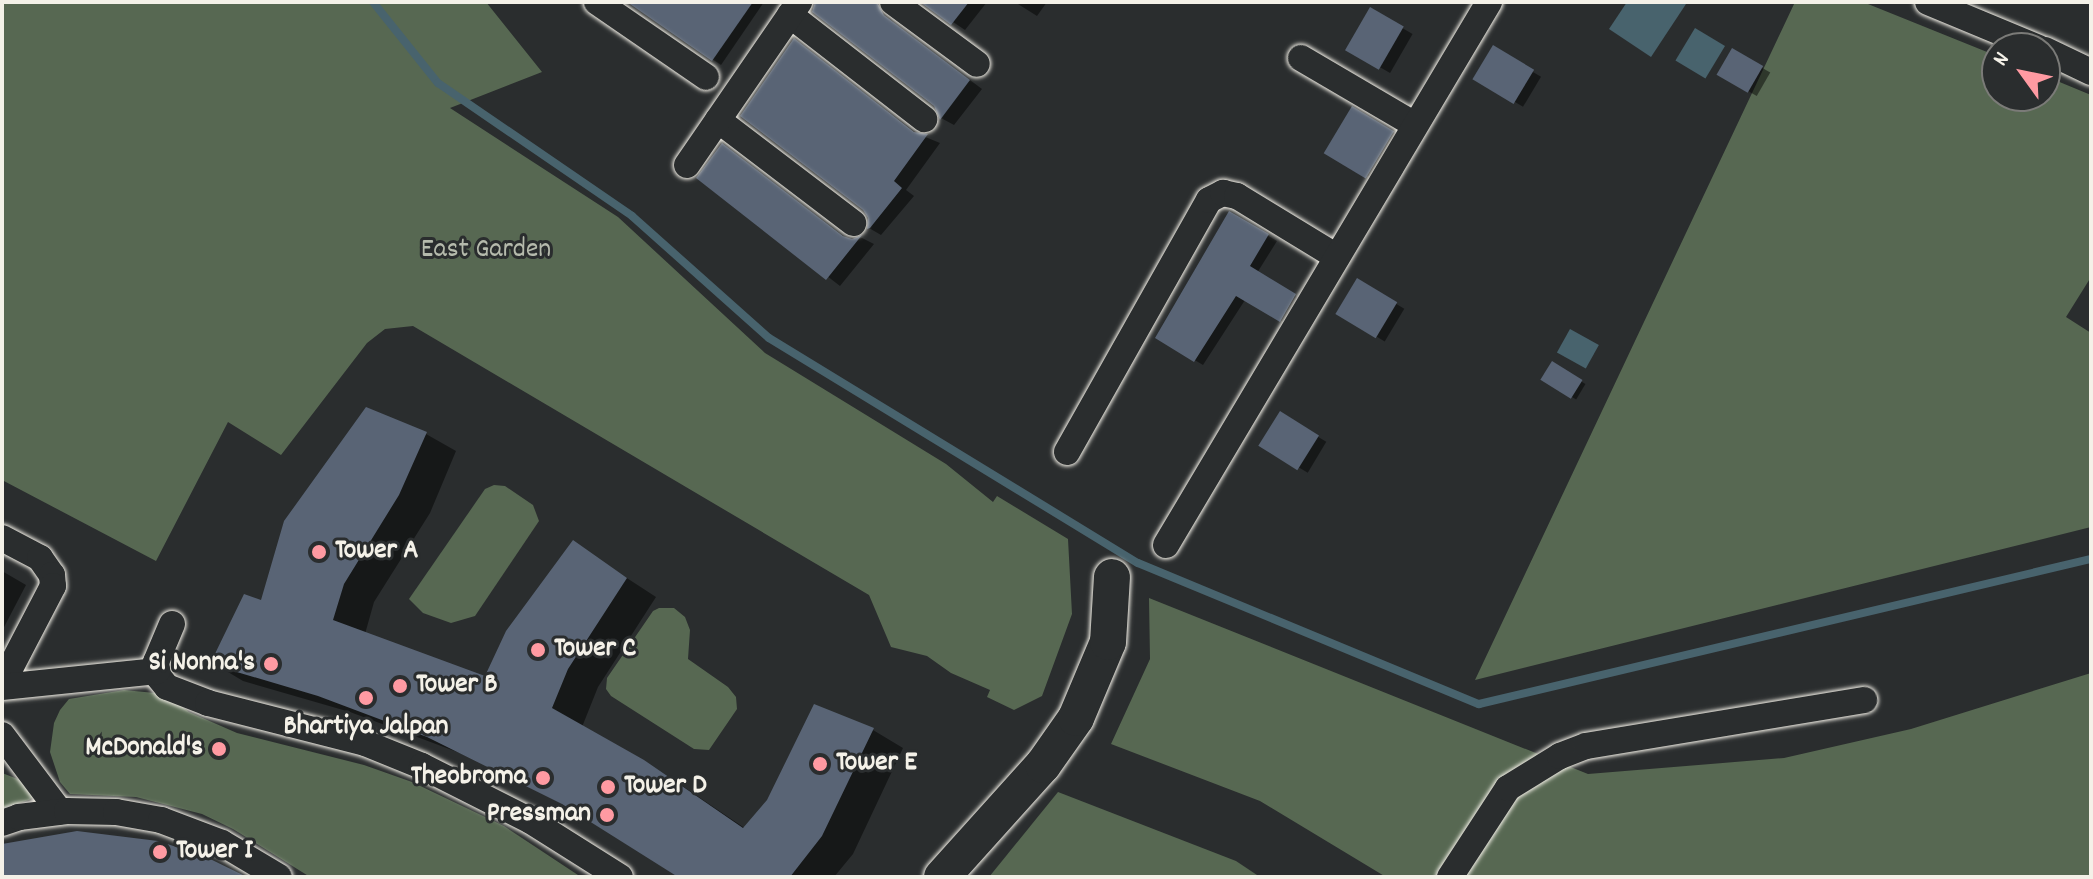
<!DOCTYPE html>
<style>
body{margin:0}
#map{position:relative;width:2093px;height:879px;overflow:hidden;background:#2a2d2e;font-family:Dekko,sans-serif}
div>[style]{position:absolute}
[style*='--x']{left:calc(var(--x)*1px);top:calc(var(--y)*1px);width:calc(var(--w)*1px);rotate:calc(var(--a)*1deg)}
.green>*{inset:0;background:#576852}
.water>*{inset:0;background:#48636d;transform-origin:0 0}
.shadow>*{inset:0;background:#0007;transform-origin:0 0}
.stream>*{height:8px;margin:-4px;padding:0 4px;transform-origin:4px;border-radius:4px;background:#48636d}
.building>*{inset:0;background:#596475;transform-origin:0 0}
.roads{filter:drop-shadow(0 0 2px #f4f1e8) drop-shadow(0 0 2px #f4f1e8)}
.street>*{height:26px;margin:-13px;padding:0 13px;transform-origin:13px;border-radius:13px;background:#2a2d2e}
.secondary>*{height:36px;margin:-18px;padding:0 18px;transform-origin:18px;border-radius:18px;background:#2a2d2e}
.dots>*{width:22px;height:22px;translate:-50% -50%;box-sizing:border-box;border:4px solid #2a2d2e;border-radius:50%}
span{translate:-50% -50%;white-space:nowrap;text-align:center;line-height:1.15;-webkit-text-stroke:6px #2a2d2e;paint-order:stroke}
.park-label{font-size:28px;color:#b5baac}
.poi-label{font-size:28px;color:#f4f1e8;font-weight:700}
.left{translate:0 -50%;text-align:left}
.right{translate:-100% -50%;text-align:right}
.frame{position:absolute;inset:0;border:4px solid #f4f1e8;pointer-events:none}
.north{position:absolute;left:1981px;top:32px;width:80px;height:80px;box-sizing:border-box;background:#2a2d2e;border:2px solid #7b7b78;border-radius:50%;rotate:303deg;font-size:22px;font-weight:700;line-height:32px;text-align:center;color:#f4f1e8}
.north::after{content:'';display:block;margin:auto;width:28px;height:36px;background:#ff9aa2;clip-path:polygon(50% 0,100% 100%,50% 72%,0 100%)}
</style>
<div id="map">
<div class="green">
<div style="clip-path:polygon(2px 2px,486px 2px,542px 72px,450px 108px,618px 217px,765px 353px,946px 464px,993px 502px,997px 496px,1068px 539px,1072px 614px,1042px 696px,1014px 710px,987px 697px,990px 690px,951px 673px,927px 656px,891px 647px,869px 595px,413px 326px,385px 329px,367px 343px,281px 455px,228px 422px,156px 561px,2px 480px)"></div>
<div style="clip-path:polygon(1795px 2px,1863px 2px,1997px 56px,1997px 96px,2045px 96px,2045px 76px,2091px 95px,2091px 277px,2066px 317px,2091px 333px,2091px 527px,1475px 680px)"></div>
<div style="clip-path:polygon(494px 485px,505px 486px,533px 505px,539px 521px,475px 616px,451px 623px,423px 613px,409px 599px,485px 489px)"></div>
<div style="clip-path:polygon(1149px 598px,1588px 774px,1784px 758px,1911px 729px,2091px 673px,2091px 877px,1386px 877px,1260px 801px,1111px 744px,1150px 659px)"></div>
<div style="clip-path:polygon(659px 608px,674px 608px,685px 617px,690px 630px,688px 659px,728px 687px,736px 697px,737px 709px,709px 750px,694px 749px,611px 696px,606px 689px,607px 678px,653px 611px)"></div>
<div style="clip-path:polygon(124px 690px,165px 694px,189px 712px,237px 733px,364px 765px,412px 782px,504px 826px,581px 877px,310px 877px,233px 829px,202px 814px,136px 797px,70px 794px,60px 782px,50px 752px,54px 723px,60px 710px,69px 699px)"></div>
<div style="clip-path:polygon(2px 773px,23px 781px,34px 796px,29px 800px,2px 808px)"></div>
<div style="clip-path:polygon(1058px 792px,1236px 861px,1260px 877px,989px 877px)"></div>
</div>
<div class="water">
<div style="clip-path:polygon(1627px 2px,1686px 4px,1651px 57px,1609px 29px)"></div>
<div style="left:1695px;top:28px;width:35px;height:38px;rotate:31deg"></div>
<div style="left:1570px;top:329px;width:33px;height:27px;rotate:29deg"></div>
</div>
<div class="shadow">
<div style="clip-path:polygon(627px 2px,764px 2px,721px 65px)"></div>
<div style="clip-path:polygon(817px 2px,892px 2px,890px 17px,896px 25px,982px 89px,954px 125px,941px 118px,935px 105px)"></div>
<div style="clip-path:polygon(923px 2px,987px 2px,965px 30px)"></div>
<div style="clip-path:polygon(1015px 2px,1047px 2px,1037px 16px)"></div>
<div style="left:1371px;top:10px;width:48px;height:45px;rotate:30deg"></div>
<div style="clip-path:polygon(794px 41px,918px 134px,940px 143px,906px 190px,914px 196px,881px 235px,869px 228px,870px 217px)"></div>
<div style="left:1493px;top:48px;width:56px;height:35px;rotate:31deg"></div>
<div style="left:1733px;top:51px;width:43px;height:27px;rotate:30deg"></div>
<div style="left:1352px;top:109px;width:56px;height:50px;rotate:30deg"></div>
<div style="clip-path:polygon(722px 146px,849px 240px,862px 238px,874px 244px,840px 286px,699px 177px)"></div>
<div style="clip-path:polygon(1230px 213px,1277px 241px,1257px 273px,1304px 301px,1289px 325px,1245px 300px,1203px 365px,1158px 338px)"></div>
<div style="left:1358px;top:281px;width:54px;height:38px;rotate:31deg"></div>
<div style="left:1552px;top:364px;width:39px;height:18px;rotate:31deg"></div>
<div style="left:1280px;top:414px;width:54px;height:36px;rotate:31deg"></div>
<div style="clip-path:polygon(426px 434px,456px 451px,430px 513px,374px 602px,365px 634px,486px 678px,573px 543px,656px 597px,598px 687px,582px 727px,675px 781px,746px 829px,873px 730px,903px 748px,853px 854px,834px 877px,679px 877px,631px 843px,529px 785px,460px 753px,350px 712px,243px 681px,213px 663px,262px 603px)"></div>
<div style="clip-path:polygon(2px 571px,26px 585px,2px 631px)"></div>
</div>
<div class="stream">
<div style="--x:373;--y:2;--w:104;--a:51.3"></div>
<div style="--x:438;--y:83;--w:235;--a:34.4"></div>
<div style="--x:632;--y:216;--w:183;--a:41.7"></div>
<div style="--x:769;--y:338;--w:432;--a:31.4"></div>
<div style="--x:1138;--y:563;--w:369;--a:22.5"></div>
<div style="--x:1479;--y:704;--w:629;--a:-13.33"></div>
</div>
<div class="building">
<div style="clip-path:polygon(627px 2px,753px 2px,712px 61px)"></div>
<div style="clip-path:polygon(815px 2px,877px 2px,884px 15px,970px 80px,940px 120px,934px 106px,812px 12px)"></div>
<div style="clip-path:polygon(920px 2px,969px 2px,951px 25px)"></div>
<div style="left:1370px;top:7px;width:39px;height:50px;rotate:30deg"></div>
<div style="clip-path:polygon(794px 38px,914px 132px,928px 134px,894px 181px,902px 188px,870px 228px,867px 229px,868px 218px,863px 210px,740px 116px)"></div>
<div style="left:1493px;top:45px;width:48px;height:40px;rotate:31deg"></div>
<div style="left:1732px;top:48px;width:36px;height:31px;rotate:30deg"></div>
<div style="left:1352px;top:106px;width:49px;height:55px;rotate:31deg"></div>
<div style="clip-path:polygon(722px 143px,843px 236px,852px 239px,862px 235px,826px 280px,696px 178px)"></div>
<div style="clip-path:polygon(1229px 211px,1269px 234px,1250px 266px,1296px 294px,1280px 322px,1236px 296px,1194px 362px,1155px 338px)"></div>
<div style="left:1357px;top:278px;width:47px;height:42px;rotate:31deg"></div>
<div style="left:1552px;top:361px;width:36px;height:22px;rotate:32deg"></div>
<div style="clip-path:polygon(366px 407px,427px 432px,399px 495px,344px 584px,333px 620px,485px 676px,506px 631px,573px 540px,627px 578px,568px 669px,552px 708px,644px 760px,743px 828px,767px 800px,814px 704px,874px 728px,822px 836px,790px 877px,678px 877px,562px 804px,427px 737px,318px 696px,210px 664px,244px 594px,261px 600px,284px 521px)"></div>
<div style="left:1280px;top:411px;width:46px;height:41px;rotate:32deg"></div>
<div style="clip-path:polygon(77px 831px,158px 841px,204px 856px,247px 877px,2px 877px,2px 844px)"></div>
</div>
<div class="roads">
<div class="street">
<div style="--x:597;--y:2;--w:132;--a:34.5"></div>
<div style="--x:893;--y:2;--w:104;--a:36.4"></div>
<div style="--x:1928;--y:2;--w:120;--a:22.5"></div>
<div style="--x:790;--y:15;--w:170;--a:37.8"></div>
<div style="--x:2045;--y:50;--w:51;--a:25.6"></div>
<div style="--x:1301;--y:58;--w:132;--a:30.4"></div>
<div style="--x:718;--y:120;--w:170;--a:37.3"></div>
<div style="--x:687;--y:165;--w:198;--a:-55.5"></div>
<div style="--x:1067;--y:452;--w:289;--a:-60.6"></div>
<div style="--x:1209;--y:200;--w:16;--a:-27"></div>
<div style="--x:1223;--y:193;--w:14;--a:12"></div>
<div style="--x:1237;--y:196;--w:117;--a:31.4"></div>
<div style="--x:2;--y:538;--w:43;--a:27.8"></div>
<div style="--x:40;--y:558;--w:21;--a:55"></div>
<div style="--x:52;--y:575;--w:11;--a:85"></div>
<div style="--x:53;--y:586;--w:110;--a:117.5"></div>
<div style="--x:1166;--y:545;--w:632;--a:-59.25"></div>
<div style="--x:172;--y:624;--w:41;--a:112.8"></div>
<div style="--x:156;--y:662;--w:14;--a:82"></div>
<div style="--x:158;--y:676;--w:14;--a:51"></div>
<div style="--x:167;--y:687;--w:44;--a:21.3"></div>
<div style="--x:208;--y:703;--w:162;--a:14.3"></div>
<div style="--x:365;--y:743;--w:61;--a:22"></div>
<div style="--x:422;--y:766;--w:122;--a:26.8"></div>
<div style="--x:531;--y:821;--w:105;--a:32.2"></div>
<div style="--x:2;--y:687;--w:156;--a:-5.9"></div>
<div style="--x:2;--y:735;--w:96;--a:53"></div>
<div style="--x:2;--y:823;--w:18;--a:-19"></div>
<div style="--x:19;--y:817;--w:48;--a:-7.1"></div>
<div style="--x:67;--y:811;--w:49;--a:1.2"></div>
<div style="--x:116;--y:812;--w:46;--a:10.1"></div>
<div style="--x:161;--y:820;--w:65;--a:20.7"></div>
<div style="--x:222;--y:843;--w:66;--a:30.8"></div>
<div style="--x:1450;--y:877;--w:106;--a:-56.9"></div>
<div style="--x:1508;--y:788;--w:61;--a:-31.6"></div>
<div style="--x:1560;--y:756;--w:28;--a:-21"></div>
<div style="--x:1586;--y:746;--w:282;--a:-9.4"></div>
</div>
<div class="secondary">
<div style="--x:942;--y:877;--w:151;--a:-48"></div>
<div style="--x:1043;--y:765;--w:57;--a:-54.9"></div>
<div style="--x:1076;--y:718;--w:82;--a:-67.2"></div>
<div style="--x:1108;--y:642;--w:65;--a:-86.5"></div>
</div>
</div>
<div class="dots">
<div style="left:319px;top:552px;background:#ff9aa2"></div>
<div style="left:538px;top:650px;background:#ff9aa2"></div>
<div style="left:271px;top:664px;background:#ff9aa2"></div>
<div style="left:400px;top:686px;background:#ff9aa2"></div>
<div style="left:366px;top:698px;background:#ff9aa2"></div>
<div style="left:219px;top:749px;background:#ff9aa2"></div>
<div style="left:820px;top:764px;background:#ff9aa2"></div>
<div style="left:543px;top:778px;background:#ff9aa2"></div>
<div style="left:608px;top:787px;background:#ff9aa2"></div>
<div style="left:607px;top:815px;background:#ff9aa2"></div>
<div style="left:160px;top:852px;background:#ff9aa2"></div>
</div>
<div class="park-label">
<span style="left:486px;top:251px">East Garden</span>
</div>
<div class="poi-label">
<span class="left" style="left:335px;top:552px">Tower A</span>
<span class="left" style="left:554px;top:650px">Tower C</span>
<span class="right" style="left:255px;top:664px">Si Nonna's</span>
<span class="left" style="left:416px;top:686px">Tower B</span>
<span style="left:366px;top:728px">Bhartiya Jalpan</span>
<span class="right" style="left:203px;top:749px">McDonald's</span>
<span class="left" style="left:836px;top:764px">Tower E</span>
<span class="right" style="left:527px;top:778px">Theobroma</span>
<span class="left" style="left:624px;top:787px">Tower D</span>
<span class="right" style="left:591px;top:815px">Pressman</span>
<span class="left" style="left:176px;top:852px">Tower I</span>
</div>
<div class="frame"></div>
<div class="north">N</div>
</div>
